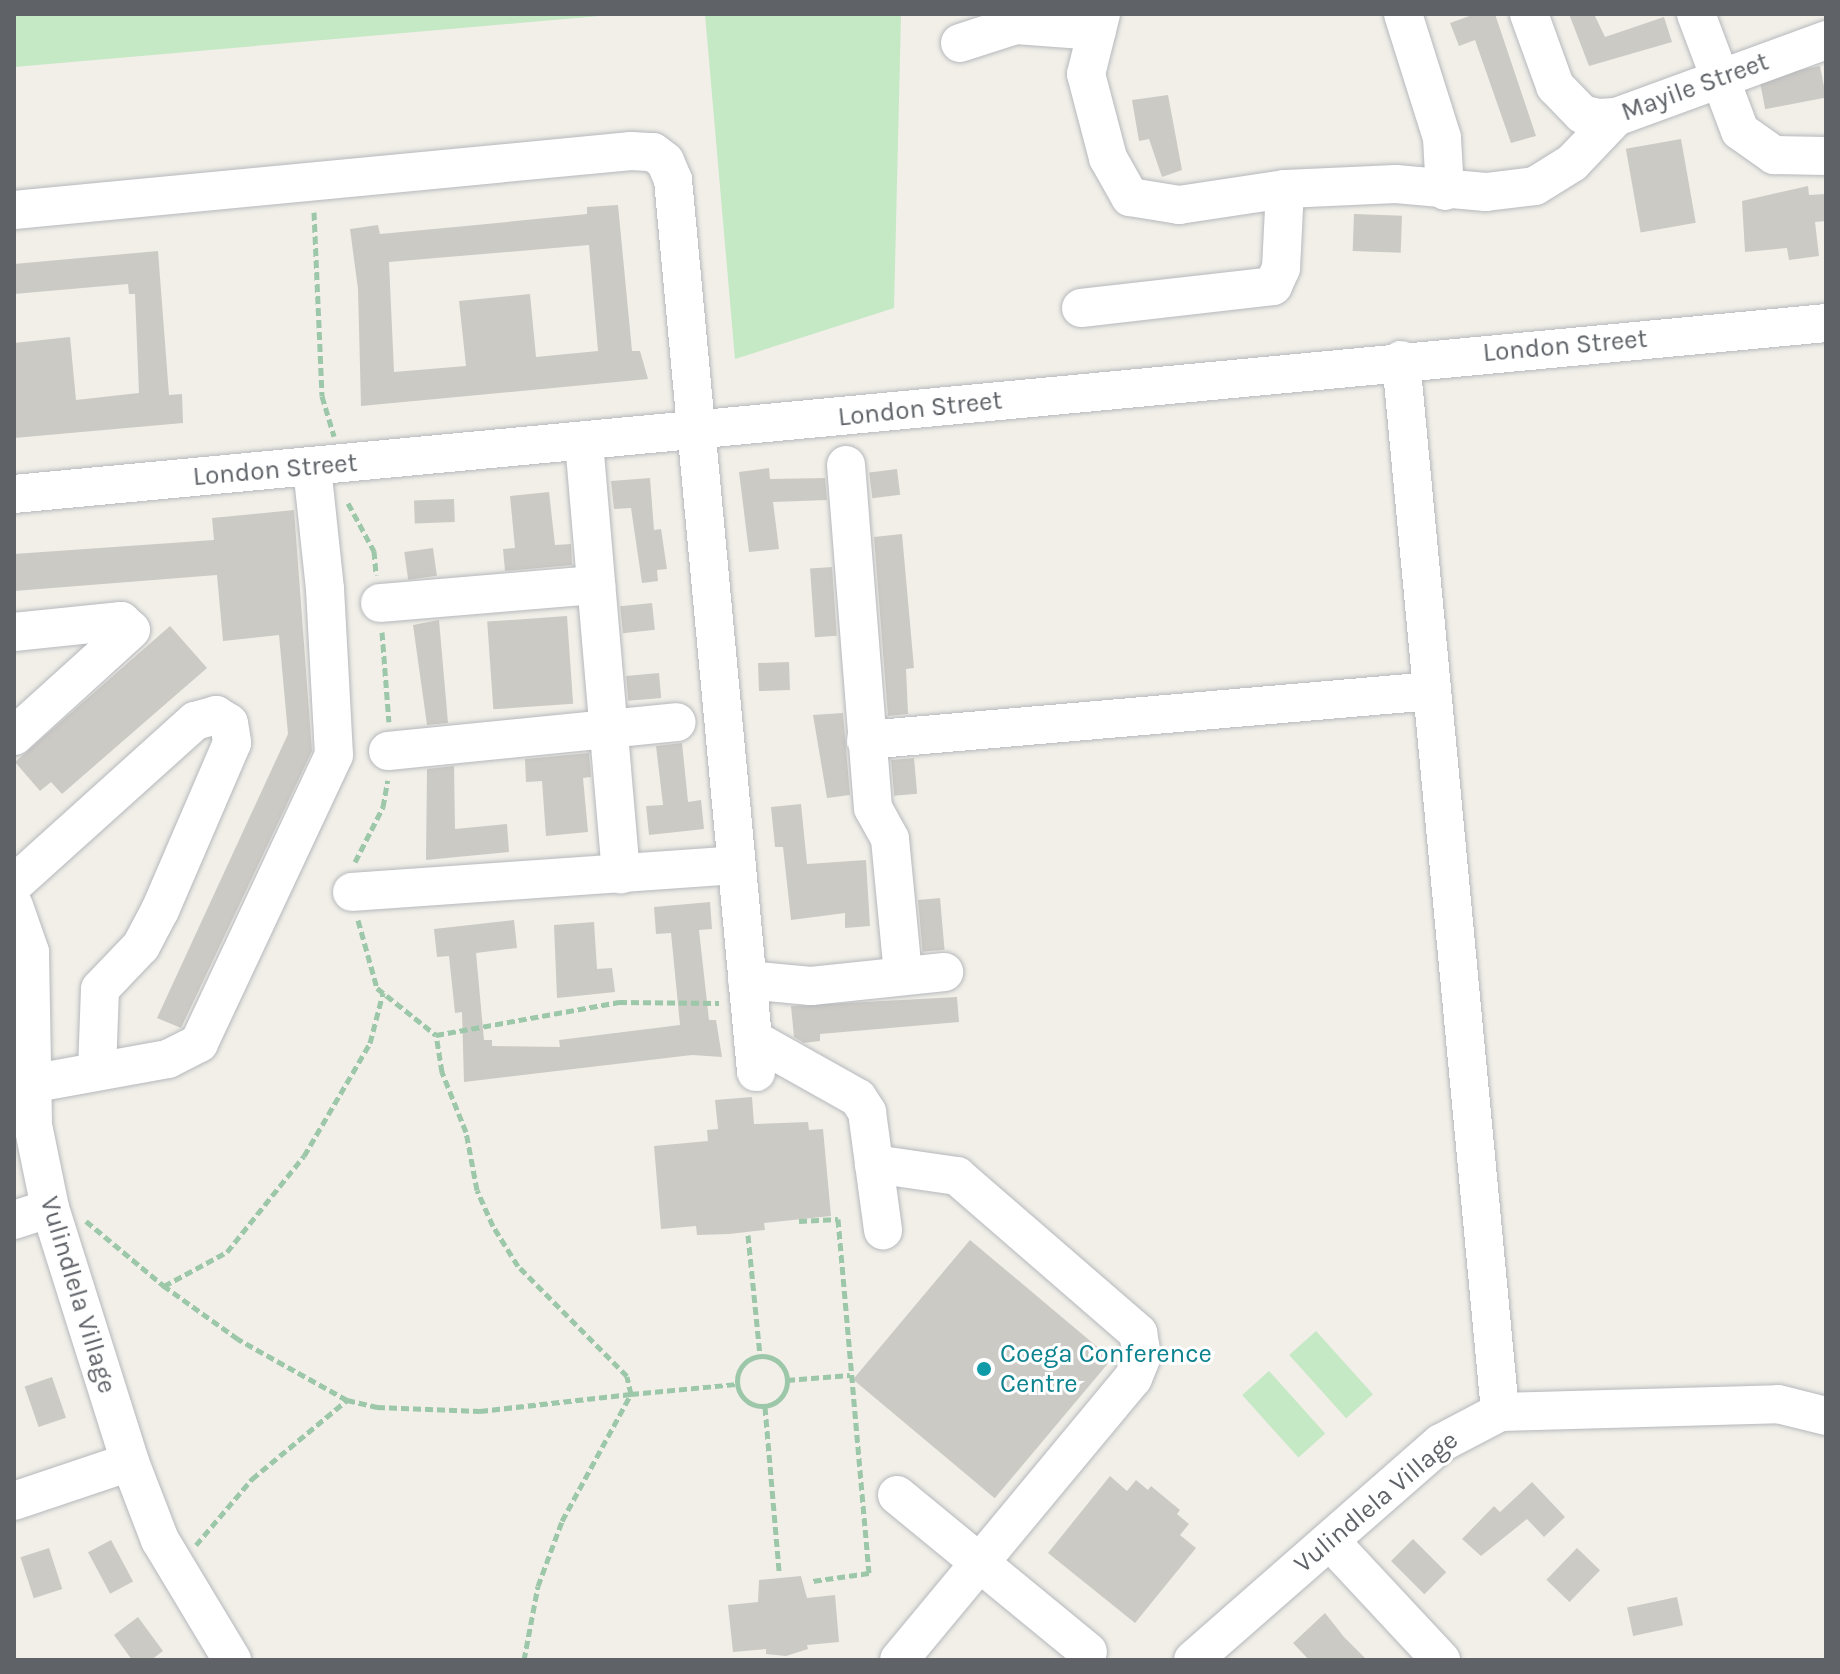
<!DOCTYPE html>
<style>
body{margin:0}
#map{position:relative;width:1840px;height:1674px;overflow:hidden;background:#f1efe8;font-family:Karla,sans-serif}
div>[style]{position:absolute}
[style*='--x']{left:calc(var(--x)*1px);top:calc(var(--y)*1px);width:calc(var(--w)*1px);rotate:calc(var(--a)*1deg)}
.green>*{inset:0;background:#c5e8c5;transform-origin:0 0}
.building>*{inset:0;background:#cccac5;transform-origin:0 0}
.path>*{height:5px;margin-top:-2.5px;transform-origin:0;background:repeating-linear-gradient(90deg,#9cc7a9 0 8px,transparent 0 12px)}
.path>.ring{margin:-2.5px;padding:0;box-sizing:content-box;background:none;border:5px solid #9cc7a9;border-radius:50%}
.roads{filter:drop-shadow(0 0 2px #b5b8bc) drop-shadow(0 0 2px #b5b8bc)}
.minor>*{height:38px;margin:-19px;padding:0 19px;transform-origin:19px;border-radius:19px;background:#fff}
.dots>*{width:22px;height:22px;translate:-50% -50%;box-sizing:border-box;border:4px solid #fff;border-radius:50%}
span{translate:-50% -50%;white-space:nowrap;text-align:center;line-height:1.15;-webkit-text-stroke:6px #fff;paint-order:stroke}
.street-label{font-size:26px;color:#5f6368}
.culture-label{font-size:26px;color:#0d838f}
.left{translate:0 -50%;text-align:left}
.frame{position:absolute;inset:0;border:16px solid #5f6368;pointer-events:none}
</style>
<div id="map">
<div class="green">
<div style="clip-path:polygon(14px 14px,622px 14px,14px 67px)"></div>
<div style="clip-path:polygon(705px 14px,901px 14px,894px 308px,735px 359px)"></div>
<div style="left:1316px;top:1331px;width:85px;height:36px;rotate:48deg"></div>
<div style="left:1269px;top:1371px;width:84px;height:36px;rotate:48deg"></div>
</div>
<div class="building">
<div style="clip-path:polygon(1475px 14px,1495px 14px,1536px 136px,1511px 143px,1475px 40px,1459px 46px,1450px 23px)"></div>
<div style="clip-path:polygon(1569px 14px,1594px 14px,1605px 37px,1664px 17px,1672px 42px,1589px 66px)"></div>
<div style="left:1820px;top:66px;width:32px;height:62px;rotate:79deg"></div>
<div style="clip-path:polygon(1168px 95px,1182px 170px,1162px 177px,1149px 139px,1139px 141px,1132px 100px)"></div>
<div style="left:1681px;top:139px;width:85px;height:56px;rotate:80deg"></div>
<div style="clip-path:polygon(1808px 186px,1809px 195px,1826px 194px,1826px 221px,1815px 222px,1819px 256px,1789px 260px,1787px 248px,1745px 252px,1742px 201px)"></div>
<div style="clip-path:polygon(evenodd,618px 205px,632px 351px,640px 351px,648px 379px,361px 406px,358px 289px,350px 229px,378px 225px,380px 234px,466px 226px,587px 214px,587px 207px,618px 205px,589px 245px,598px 351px,536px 357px,530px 294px,459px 301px,466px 366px,394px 372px,389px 262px,589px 245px)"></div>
<div style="left:1354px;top:214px;width:48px;height:37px;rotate:2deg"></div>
<div style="clip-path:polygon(158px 251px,169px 395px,182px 394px,183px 423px,14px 438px,14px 343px,70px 337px,76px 400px,139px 393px,135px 294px,129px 294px,128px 284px,14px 294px,14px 264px)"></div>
<div style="clip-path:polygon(769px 468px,770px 479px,825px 478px,827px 500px,773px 502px,779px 549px,749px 552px,739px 472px)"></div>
<div style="left:897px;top:469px;width:26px;height:28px;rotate:83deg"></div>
<div style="clip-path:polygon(650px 478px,654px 530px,661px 529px,667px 569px,657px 570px,658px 581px,642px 583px,631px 508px,614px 509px,611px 481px)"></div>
<div style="clip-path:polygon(549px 492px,555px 545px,571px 544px,572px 565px,505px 571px,503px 549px,515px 548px,510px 496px)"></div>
<div style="left:454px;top:499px;width:23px;height:40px;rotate:88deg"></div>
<div style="clip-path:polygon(294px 510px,312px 751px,181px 1028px,157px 1018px,288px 734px,279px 635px,223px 641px,217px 575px,14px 591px,14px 554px,214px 540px,212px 518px)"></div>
<div style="clip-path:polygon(902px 534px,914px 668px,906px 669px,908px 714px,888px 716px,874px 537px)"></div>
<div style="left:433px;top:548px;width:28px;height:29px;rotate:82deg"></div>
<div style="left:832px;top:567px;width:69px;height:22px;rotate:86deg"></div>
<div style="left:652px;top:603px;width:27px;height:32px;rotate:84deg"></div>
<div style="left:567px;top:616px;width:88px;height:80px;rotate:86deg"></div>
<div style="clip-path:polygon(439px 620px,448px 723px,427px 725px,413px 625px)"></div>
<div style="clip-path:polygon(170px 626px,207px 668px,62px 794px,51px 782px,40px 791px,15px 762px)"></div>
<div style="left:789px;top:662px;width:28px;height:31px;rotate:88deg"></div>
<div style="left:659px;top:673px;width:25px;height:33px;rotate:85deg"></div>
<div style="clip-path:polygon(843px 713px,850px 795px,827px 798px,813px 715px)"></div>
<div style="clip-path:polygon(682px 743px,688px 802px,701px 800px,704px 829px,649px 835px,646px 806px,663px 805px,656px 746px)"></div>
<div style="clip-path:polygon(589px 753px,591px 777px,583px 778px,588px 832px,546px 836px,542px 781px,526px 782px,525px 759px)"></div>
<div style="left:914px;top:758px;width:36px;height:23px;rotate:85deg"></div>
<div style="clip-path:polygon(454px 766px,455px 829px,507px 824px,509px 852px,426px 860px,427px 769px)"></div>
<div style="clip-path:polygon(801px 804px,807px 864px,866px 860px,870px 926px,845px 928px,845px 913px,791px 920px,783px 847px,775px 847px,771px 807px)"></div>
<div style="left:940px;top:898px;width:52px;height:22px;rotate:85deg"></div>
<div style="clip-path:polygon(710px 902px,712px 929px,699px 930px,709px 1020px,716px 1020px,722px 1057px,692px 1055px,464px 1082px,462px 1012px,455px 1013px,449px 956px,437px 957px,434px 929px,514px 920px,517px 948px,476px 953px,484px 1040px,492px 1040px,492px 1046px,560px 1047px,559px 1040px,680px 1025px,671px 933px,656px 934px,654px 907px)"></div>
<div style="clip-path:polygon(594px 922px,597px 969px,612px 968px,615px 992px,557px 998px,554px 925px)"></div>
<div style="clip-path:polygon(957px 997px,959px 1022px,820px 1034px,820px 1041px,804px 1043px,794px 1037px,791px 1006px)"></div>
<div style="clip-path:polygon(752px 1097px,754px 1124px,808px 1122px,809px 1130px,823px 1129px,831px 1216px,764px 1223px,765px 1230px,729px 1234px,697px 1235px,696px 1226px,661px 1229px,654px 1146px,708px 1141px,707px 1130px,718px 1129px,715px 1100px)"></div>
<div style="left:970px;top:1240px;width:185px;height:182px;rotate:40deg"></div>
<div style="left:52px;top:1377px;width:43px;height:29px;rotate:71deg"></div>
<div style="clip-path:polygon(1110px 1476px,1127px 1491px,1136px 1480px,1148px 1490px,1151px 1486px,1180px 1510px,1177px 1514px,1189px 1524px,1180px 1535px,1196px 1548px,1135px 1623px,1048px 1553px)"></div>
<div style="clip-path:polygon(1532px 1482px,1565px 1517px,1544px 1537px,1527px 1519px,1481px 1556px,1462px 1539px,1494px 1506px,1500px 1512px)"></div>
<div style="left:1413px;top:1539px;width:47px;height:31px;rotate:45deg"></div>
<div style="left:111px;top:1540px;width:47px;height:26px;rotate:62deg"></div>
<div style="left:49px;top:1548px;width:43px;height:30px;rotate:72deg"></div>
<div style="left:1577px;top:1548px;width:32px;height:44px;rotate:44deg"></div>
<div style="clip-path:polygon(801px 1576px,807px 1598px,835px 1595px,839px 1642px,807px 1645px,808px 1649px,786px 1656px,766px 1654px,766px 1649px,733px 1652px,728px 1605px,758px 1602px,759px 1580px)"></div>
<div style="left:1677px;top:1597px;width:29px;height:51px;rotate:78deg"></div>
<div style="clip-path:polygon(1325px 1613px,1344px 1637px,1367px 1660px,1309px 1660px,1293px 1643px)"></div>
<div style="clip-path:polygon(138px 1617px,163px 1651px,151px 1660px,132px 1660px,114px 1635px)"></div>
</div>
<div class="path">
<div style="--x:314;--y:212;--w:184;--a:87.5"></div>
<div style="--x:322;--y:396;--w:42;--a:73.3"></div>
<div style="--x:348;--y:503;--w:55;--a:61.6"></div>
<div style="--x:374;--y:551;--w:24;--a:85"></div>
<div style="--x:382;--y:632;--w:90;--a:85.6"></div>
<div style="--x:355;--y:862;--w:62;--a:-63"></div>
<div style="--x:383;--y:807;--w:27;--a:-80"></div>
<div style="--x:358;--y:920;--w:71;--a:74.4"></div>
<div style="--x:377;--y:988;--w:75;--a:38.5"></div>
<div style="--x:436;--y:1035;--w:186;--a:-10.2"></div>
<div style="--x:619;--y:1002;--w:100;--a:0.6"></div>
<div style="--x:86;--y:1221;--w:102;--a:39.8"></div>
<div style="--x:799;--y:1221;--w:39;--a:-3"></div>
<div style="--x:838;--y:1219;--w:355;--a:85"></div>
<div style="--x:869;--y:1573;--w:57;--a:171.9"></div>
<div style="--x:748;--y:1235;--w:121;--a:84.3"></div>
<div class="ring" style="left:737px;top:1356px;width:45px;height:45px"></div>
<div style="--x:787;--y:1380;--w:63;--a:-4.5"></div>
<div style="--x:347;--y:1400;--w:125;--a:-150.8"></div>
<div style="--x:238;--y:1339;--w:91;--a:-144.4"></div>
<div style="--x:164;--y:1286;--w:72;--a:-28.4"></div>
<div style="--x:227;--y:1252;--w:123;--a:-51.3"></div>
<div style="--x:304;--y:1156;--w:131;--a:-59.7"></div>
<div style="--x:370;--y:1043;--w:52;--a:-75.4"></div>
<div style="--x:765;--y:1407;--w:165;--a:85.1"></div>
<div style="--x:196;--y:1545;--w:87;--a:-49.7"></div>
<div style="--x:252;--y:1479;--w:124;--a:-39.7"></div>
<div style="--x:347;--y:1400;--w:31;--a:13"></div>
<div style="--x:377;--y:1407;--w:103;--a:2.2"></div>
<div style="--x:480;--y:1411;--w:152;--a:-6.4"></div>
<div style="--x:631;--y:1394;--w:18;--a:-103"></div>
<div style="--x:627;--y:1376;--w:155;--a:-134.7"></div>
<div style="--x:518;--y:1266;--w:47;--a:-122"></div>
<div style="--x:493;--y:1226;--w:39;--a:-114"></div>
<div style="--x:477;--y:1190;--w:59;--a:-100.7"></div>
<div style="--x:466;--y:1132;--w:65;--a:-111.8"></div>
<div style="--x:442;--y:1072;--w:37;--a:-99"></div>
<div style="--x:524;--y:1660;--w:75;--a:-79.3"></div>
<div style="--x:538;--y:1586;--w:69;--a:-69.7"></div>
<div style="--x:562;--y:1521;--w:145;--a:-61.5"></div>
<div style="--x:631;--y:1394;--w:105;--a:-5.4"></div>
</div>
<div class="roads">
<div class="minor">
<div style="--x:1101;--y:14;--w:62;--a:104"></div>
<div style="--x:1086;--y:74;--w:87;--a:75.3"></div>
<div style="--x:1108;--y:158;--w:45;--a:60.6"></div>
<div style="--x:1130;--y:197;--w:50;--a:9.3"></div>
<div style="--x:1179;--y:205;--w:107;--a:-8.6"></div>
<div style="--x:1285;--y:189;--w:111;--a:-2.6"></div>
<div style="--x:1396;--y:184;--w:90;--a:5.1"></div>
<div style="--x:1486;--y:192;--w:49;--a:-7"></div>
<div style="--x:1535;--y:186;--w:44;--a:-31.9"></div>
<div style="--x:1572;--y:163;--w:64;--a:-46.3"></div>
<div style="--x:1403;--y:14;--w:130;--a:72.5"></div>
<div style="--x:1442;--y:138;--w:53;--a:86.8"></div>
<div style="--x:1529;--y:14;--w:77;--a:70.1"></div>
<div style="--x:1555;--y:86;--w:39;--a:46"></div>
<div style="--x:1582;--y:114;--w:16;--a:14"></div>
<div style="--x:1598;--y:118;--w:18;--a:-3"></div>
<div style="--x:1616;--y:117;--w:224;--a:-20.1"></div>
<div style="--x:1696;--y:14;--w:125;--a:69.4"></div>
<div style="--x:1740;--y:131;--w:42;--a:35.2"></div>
<div style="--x:1774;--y:155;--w:52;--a:1.1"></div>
<div style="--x:960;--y:43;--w:59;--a:-17.8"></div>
<div style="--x:1016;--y:25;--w:81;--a:4.2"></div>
<div style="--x:14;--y:210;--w:620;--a:-5.46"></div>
<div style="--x:631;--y:151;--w:22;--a:3"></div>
<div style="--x:653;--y:152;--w:15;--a:37"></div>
<div style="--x:665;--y:161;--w:21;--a:67"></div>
<div style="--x:673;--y:180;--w:896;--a:84.68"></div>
<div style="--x:1081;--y:308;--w:193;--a:-6.5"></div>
<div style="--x:1273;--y:286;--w:20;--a:-66"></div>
<div style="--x:1281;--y:268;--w:79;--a:-87.1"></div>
<div style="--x:1401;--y:360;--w:1057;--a:84.62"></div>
<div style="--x:584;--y:442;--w:434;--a:85.1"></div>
<div style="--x:846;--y:465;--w:344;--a:85.5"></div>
<div style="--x:873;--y:808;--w:35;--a:61"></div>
<div style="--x:890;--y:839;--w:137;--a:84.5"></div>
<div style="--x:14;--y:494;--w:1820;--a:-5.39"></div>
<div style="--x:380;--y:603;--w:217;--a:-4.8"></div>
<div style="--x:14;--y:632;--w:108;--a:-5.9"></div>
<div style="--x:121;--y:621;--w:13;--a:42"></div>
<div style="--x:131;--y:630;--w:158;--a:137.8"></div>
<div style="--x:866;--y:740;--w:568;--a:-4.95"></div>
<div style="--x:388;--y:751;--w:290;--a:-5.7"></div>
<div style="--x:14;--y:884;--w:244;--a:-42"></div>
<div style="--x:195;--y:721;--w:22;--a:-16"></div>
<div style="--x:216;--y:715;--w:15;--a:32"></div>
<div style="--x:229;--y:723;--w:20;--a:81"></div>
<div style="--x:232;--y:743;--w:182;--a:113.3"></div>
<div style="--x:160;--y:910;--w:41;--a:117.8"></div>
<div style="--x:141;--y:946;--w:59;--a:133.6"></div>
<div style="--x:100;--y:989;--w:82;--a:92.1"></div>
<div style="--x:352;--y:892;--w:384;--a:-4"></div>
<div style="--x:14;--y:906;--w:49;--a:70.8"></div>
<div style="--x:30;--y:952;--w:173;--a:89"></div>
<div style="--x:33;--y:1125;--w:85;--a:78.4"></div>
<div style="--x:50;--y:1208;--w:266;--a:72.5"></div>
<div style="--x:130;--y:1462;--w:84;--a:69"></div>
<div style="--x:160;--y:1540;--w:140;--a:59"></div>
<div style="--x:747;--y:980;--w:64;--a:5.4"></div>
<div style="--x:811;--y:986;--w:134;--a:-6"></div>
<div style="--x:753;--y:1039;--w:120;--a:29.3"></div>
<div style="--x:858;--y:1098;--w:17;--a:57"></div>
<div style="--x:867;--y:1112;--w:52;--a:82.3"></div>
<div style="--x:874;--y:1164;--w:84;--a:8.2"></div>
<div style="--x:957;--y:1176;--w:240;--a:40.9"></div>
<div style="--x:1138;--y:1333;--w:23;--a:80"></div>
<div style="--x:1142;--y:1356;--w:24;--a:112"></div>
<div style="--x:1133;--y:1378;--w:366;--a:129.7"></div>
<div style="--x:30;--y:1084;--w:140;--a:-10.3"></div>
<div style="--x:168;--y:1059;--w:35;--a:-27"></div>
<div style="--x:199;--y:1043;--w:318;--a:-64.9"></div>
<div style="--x:334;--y:755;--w:166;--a:-93.1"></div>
<div style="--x:325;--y:589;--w:123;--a:-96.1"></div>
<div style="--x:874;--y:1164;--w:67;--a:82.2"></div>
<div style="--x:14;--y:1220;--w:38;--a:-18"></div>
<div style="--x:897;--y:1495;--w:247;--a:39.4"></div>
<div style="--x:14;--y:1501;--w:122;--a:-18.6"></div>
<div style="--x:1330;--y:1541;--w:163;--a:47"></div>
<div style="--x:1193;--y:1660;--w:330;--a:-41.2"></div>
<div style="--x:1441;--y:1443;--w:67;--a:-27.7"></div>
<div style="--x:1500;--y:1412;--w:278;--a:-1.6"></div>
<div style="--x:1778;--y:1404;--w:49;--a:14"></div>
</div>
</div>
<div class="dots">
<div style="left:984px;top:1369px;background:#0f9aa8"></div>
</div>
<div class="street-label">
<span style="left:1695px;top:87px;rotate:-20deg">Mayile Street</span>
<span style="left:1565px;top:346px;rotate:-5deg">London Street</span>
<span style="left:920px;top:409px;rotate:-6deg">London Street</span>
<span style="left:275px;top:470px;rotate:-5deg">London Street</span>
<span style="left:78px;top:1295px;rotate:73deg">Vulindlela Village</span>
<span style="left:1376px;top:1502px;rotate:-40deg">Vulindlela Village</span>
</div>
<div class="culture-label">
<span class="left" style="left:1000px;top:1369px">Coega Conference<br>Centre</span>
</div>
<div class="frame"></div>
</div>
